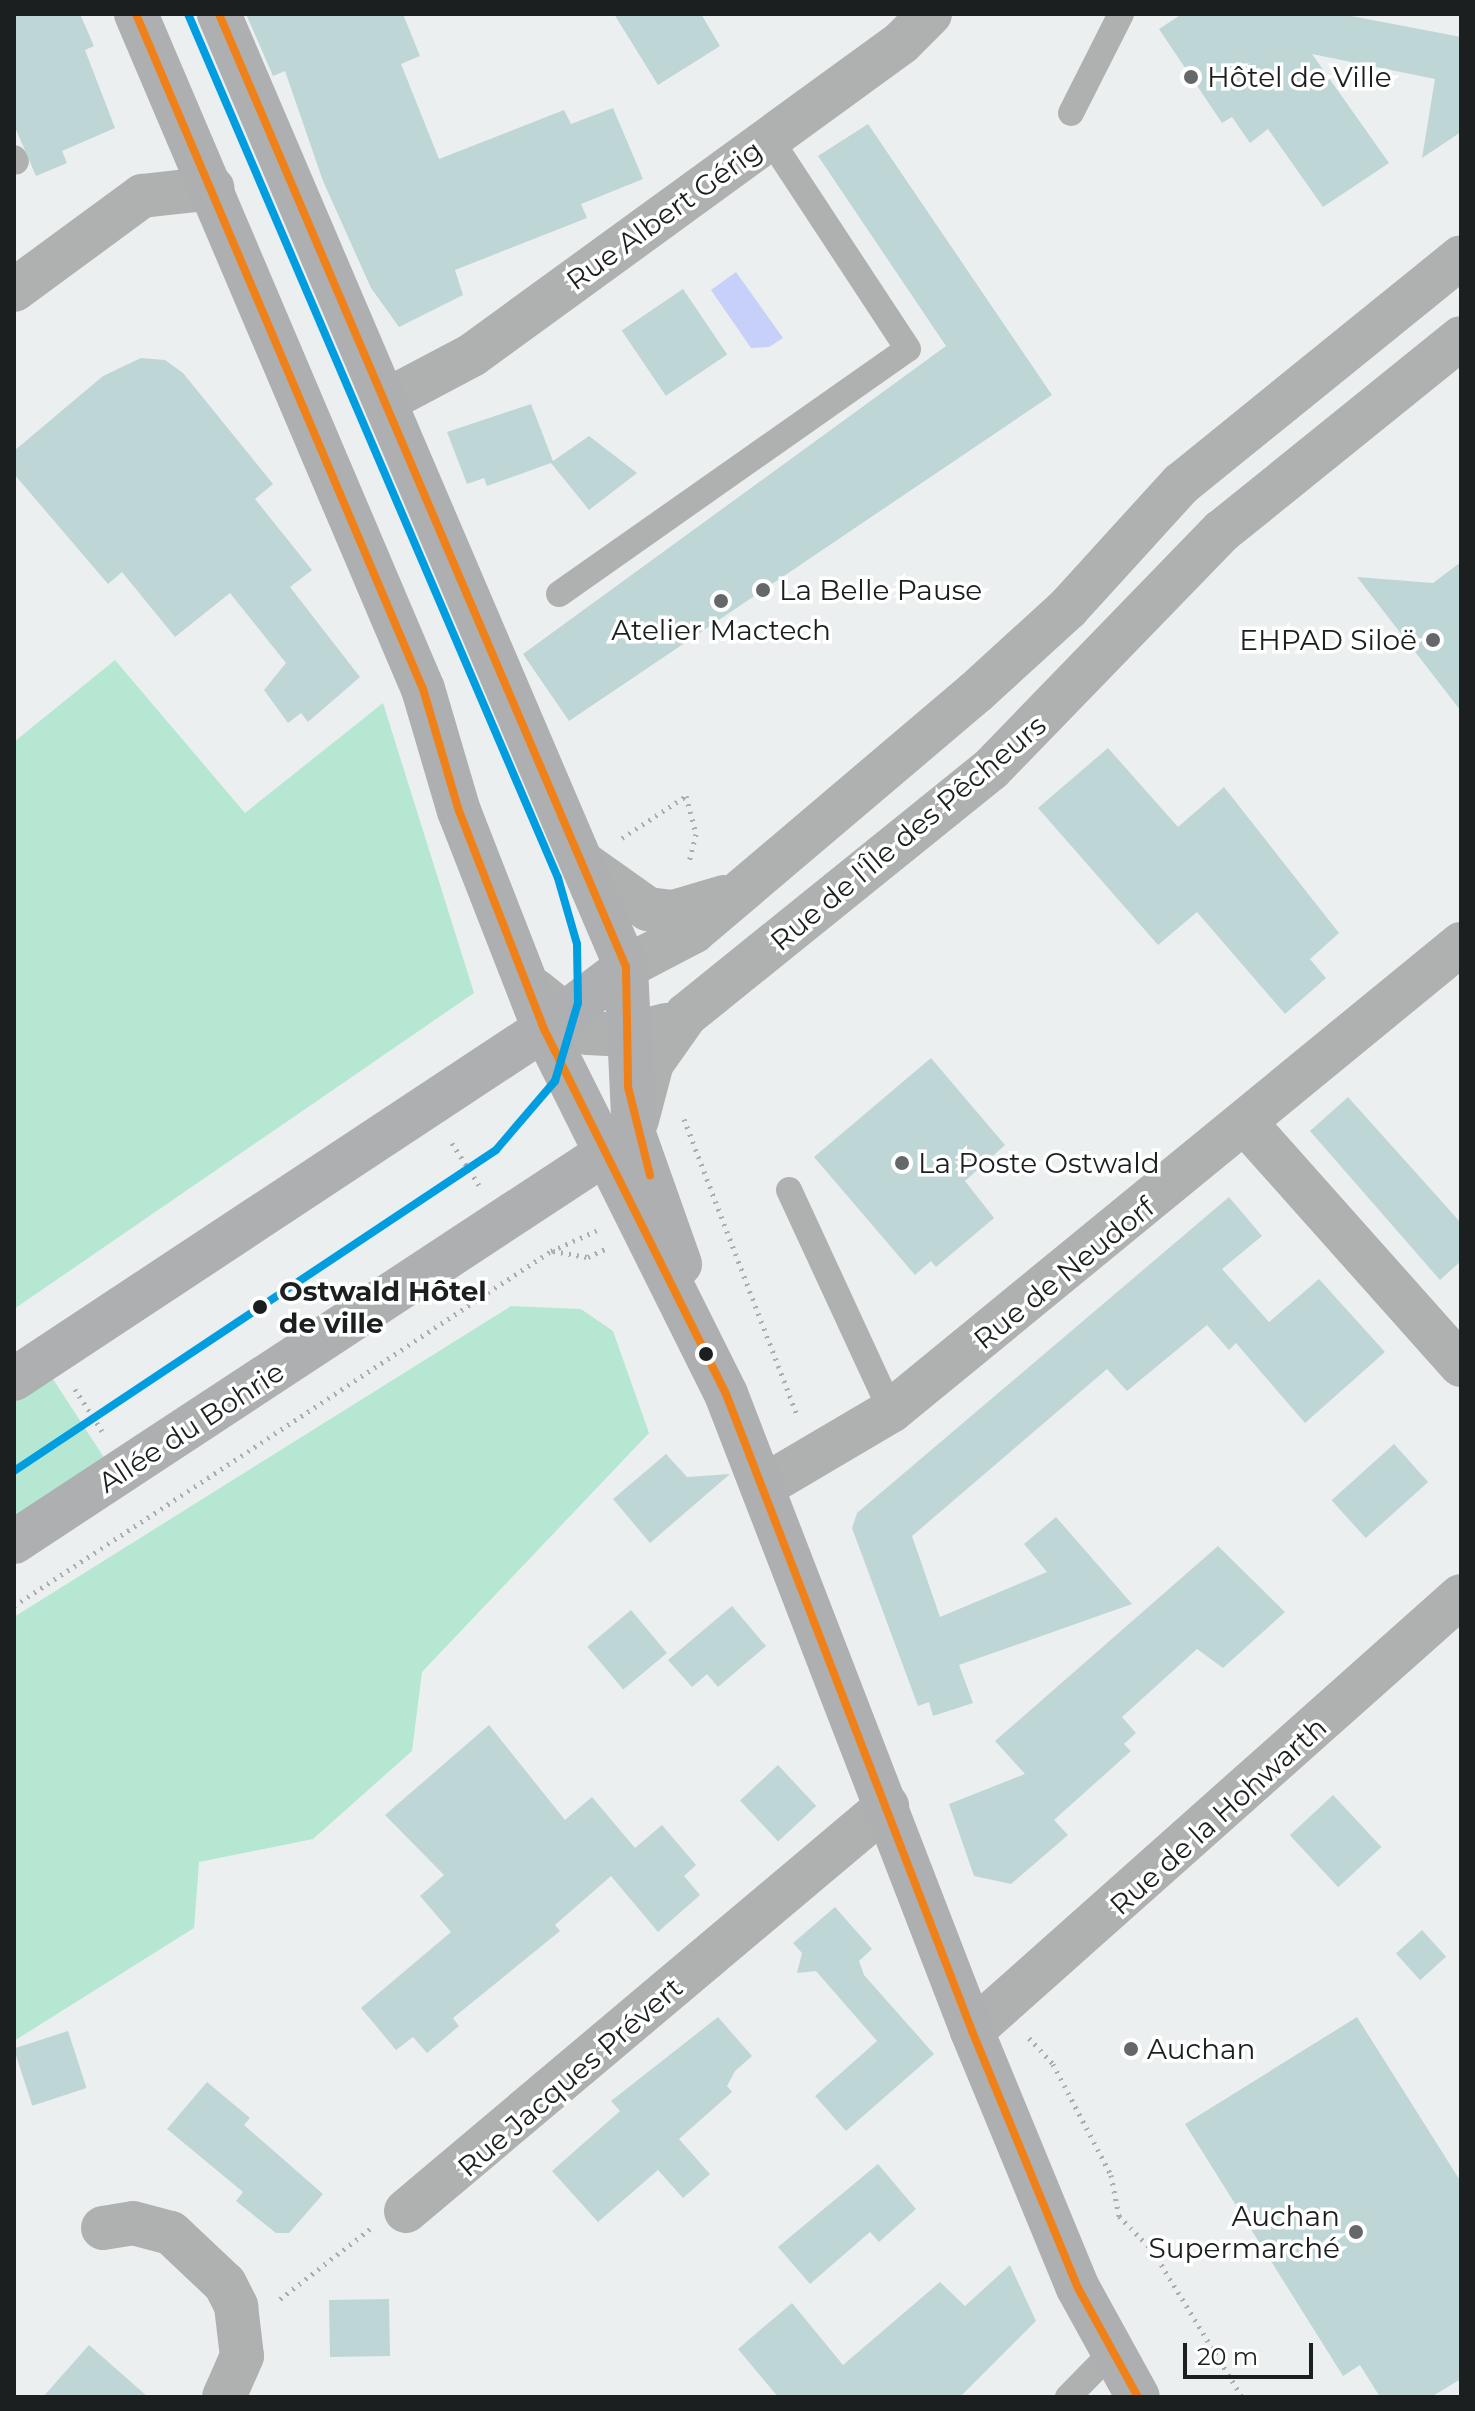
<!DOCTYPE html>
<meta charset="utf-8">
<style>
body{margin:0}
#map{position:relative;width:1475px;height:2411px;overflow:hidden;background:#eceff0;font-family:Montserrat,sans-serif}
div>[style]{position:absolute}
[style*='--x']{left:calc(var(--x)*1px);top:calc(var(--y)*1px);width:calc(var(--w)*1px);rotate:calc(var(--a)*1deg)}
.green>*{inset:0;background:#b6e7d3}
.water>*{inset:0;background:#c6d0f8}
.building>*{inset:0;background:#bed6d5;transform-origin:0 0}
.path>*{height:5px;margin-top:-2.5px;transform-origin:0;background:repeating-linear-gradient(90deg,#abadae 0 2px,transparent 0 8px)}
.lane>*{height:26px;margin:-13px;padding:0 13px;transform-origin:13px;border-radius:13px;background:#afb0b0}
.street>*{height:44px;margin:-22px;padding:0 22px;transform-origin:22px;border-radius:22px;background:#afb0b0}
.secondary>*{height:44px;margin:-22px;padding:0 22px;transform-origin:22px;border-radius:22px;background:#adafb0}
.bus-1>*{height:8px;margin:-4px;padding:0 4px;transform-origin:4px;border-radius:4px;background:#f08118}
.tram-1>*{height:8px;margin:-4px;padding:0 4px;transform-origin:4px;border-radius:4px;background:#009ee0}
.dots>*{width:22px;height:22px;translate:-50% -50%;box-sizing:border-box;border:4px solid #fff;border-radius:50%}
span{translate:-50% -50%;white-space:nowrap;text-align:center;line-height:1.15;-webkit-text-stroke:7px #fff;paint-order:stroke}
.poi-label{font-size:28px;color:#1c1f1f}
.left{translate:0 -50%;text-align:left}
.right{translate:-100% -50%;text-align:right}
.street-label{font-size:28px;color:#1c1f1f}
.stop-label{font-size:28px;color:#1c1f1f;font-weight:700}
.frame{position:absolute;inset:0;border:16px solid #1c1f1f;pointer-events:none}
.scale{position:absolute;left:1183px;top:2343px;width:130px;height:36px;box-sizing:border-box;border:4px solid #1c1f1f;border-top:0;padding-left:10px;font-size:24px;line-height:28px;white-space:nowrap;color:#1c1f1f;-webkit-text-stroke:6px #fff;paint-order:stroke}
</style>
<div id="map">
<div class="green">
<div style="clip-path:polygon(115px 660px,245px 813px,383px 703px,474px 993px,14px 1309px,14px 742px)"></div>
<div style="clip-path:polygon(511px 1306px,581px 1309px,613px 1331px,649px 1433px,422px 1672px,412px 1751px,313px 1839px,199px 1862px,194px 1928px,14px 2041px,14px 1617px)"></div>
<div style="clip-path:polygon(51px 1376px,105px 1459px,14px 1516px,14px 1401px)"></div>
</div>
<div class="water">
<div style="clip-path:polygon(736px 272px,783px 338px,769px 347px,751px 348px,711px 290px)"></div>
</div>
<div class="building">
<div style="clip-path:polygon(14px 14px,80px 14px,94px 46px,85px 50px,115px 128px,62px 151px,67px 163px,36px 176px,14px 125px)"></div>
<div style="clip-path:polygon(246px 14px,403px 14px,420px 56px,401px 64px,439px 159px,564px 110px,571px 124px,613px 108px,643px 179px,581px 204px,587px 218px,455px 270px,463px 295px,399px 327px,371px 288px,323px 181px,285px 71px,273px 76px)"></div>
<div style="clip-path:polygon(614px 14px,701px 14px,720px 46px,658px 85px)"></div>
<div style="clip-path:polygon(1182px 14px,1341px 14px,1461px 37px,1461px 132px,1422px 158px,1435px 79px,1312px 54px,1389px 163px,1323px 207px,1268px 129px,1250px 143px,1232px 117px,1222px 123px,1159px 29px)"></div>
<div style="clip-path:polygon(868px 124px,1052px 395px,569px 721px,523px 654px,946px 346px,818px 156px)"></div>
<div style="left:683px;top:289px;width:79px;height:74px;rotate:56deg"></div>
<div style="clip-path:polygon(141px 358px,165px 360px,183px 373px,273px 484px,255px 499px,312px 570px,290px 587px,360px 677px,308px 722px,301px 713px,288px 723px,264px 690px,286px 663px,230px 593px,175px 637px,122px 572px,108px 584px,14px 474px,14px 451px,103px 376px)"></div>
<div style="clip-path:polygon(531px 404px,553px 461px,589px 436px,637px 473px,589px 510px,551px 463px,487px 486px,484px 478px,467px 484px,447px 432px)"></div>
<div style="clip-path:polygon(1461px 562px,1461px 711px,1357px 577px,1433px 583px)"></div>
<div style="clip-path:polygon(1108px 748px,1178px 827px,1224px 787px,1339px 933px,1310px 959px,1326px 978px,1285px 1014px,1197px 912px,1158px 945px,1038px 808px)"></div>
<div style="clip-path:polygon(931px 1058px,1005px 1145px,965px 1181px,994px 1218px,936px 1267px,931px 1261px,915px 1275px,814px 1157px)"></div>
<div style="clip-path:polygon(1348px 1097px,1461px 1223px,1461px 1261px,1440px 1280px,1310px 1131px)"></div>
<div style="clip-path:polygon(1229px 1197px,1262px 1236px,1222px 1269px,1269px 1322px,1319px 1279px,1385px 1352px,1305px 1423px,1236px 1343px,1229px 1350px,1207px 1325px,1127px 1391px,1107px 1369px,912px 1536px,940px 1617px,1047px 1572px,1024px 1544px,1056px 1517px,1132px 1604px,959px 1665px,973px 1703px,933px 1716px,929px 1702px,918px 1706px,852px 1528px,857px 1513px)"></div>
<div style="left:1394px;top:1444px;width:51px;height:84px;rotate:48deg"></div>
<div style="clip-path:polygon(666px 1454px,687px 1477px,730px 1474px,650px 1543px,613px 1499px)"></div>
<div style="clip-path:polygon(1218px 1546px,1285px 1612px,1223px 1668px,1197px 1649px,1122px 1717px,1136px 1733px,1124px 1744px,1131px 1751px,1054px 1820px,1068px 1835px,1011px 1884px,974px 1876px,949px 1804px,1025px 1774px,995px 1741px)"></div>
<div style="clip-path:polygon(732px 1606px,766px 1646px,718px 1687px,707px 1674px,692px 1687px,668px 1660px)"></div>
<div style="left:631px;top:1610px;width:56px;height:57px;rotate:50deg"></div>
<div style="clip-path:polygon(489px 1725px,565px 1820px,592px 1797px,635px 1848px,662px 1825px,696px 1865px,684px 1876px,700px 1895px,658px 1932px,611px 1876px,555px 1925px,560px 1931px,453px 2018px,459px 2026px,427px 2053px,413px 2037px,396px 2050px,361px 2008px,451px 1932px,420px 1896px,444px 1875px,385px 1815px)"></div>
<div style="left:778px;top:1765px;width:56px;height:52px;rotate:47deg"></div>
<div style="left:1333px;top:1795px;width:71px;height:59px;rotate:47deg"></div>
<div style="clip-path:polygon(835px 1907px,872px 1949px,859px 1961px,864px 1975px,934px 2054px,846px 2131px,815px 2096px,877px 2041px,816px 1971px,797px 1973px,802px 1953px,793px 1943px)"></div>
<div style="left:1422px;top:1930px;width:36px;height:35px;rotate:48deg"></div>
<div style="clip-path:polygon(718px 2017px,752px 2056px,735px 2071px,727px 2086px,732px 2092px,679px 2139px,710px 2174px,683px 2198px,658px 2170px,598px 2222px,552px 2171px,620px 2111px,611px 2101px)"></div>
<div style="clip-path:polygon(1357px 2017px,1461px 2182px,1461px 2379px,1431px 2397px,1380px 2397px,1360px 2365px,1343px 2376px,1185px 2124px)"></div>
<div style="left:68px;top:2031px;width:60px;height:57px;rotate:72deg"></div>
<div style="clip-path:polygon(207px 2082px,250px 2118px,244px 2125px,323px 2194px,289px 2233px,276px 2233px,236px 2201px,243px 2192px,167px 2129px)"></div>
<div style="clip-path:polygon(878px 2164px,916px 2209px,879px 2242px,870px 2232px,810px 2284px,778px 2247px)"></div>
<div style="clip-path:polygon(1010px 2265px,1036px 2321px,960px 2397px,778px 2397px,738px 2349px,792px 2303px,843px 2365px,940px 2282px,965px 2306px)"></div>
<div style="left:389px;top:2299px;width:57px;height:60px;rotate:89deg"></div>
<div style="clip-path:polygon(89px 2345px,148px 2397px,43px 2397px)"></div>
</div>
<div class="path">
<div style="--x:622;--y:838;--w:77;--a:-33.3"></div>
<div style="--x:686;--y:796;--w:39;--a:75"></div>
<div style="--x:696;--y:834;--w:30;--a:104"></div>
<div style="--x:684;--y:1119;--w:317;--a:69.1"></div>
<div style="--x:452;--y:1143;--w:50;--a:57.3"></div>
<div style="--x:553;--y:1251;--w:36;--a:10"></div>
<div style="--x:588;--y:1257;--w:19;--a:-25"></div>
<div style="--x:75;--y:1389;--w:50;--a:57.3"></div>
<div style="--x:14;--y:1606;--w:644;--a:-33.47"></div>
<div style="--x:551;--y:1251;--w:51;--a:-24.1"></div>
<div style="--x:1029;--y:2038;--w:35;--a:47"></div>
<div style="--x:1053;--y:2064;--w:125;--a:62.4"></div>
<div style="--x:1111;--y:2175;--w:42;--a:79"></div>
<div style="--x:1119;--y:2216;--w:49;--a:45.8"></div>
<div style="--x:1153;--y:2251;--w:171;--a:58.6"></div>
<div style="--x:280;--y:2299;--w:114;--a:-37.9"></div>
</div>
<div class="lane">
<div style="--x:1071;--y:113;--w:111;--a:-63.2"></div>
<div style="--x:14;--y:158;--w:4;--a:63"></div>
<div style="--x:559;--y:594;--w:426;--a:-35.1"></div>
<div style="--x:908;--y:349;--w:251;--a:-123.3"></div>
<div style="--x:789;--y:1190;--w:243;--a:65.2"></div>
<div style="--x:1068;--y:2397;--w:63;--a:-45.6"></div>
</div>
<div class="street">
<div style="--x:14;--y:290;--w:159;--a:-36.3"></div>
<div style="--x:142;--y:196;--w:71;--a:-6.4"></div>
<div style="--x:387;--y:400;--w:96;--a:-27.9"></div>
<div style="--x:472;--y:355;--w:530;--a:-36.03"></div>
<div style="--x:901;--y:43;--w:41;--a:-45"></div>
<div style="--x:583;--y:863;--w:80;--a:35.3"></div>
<div style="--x:648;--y:909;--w:25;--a:7"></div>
<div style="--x:673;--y:912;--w:53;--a:-16.4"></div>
<div style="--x:626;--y:967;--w:76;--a:-27.6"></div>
<div style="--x:693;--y:932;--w:371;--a:-40.3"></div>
<div style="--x:976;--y:692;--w:125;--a:-42.4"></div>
<div style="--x:1068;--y:608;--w:168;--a:-47.7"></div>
<div style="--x:1181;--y:484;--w:360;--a:-39"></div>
<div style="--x:536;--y:991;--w:67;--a:38.9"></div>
<div style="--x:588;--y:1033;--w:39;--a:3"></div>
<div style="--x:627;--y:1035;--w:40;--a:-14.4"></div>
<div style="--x:637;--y:1120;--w:59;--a:-75.3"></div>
<div style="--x:652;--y:1063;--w:59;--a:-54.7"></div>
<div style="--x:686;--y:1015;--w:392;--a:-38.9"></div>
<div style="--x:991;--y:769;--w:332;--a:-45.9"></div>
<div style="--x:1222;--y:531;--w:307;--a:-38.9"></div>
<div style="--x:1248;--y:1126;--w:320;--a:48.3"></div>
<div style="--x:762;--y:1487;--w:150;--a:-30.5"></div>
<div style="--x:891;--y:1411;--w:737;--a:-39.33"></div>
<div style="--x:972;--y:2031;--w:654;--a:-41.66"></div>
<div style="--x:406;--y:2211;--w:629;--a:-40.1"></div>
<div style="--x:103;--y:2228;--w:30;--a:-9"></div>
<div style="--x:133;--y:2223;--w:39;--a:15"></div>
<div style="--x:171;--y:2233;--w:74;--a:43.4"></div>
<div style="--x:225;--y:2284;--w:25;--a:63"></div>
<div style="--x:236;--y:2306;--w:50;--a:83.2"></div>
<div style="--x:242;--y:2356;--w:45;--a:113.7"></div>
</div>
<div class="secondary">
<div style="--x:136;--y:14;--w:733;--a:66.97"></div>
<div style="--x:423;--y:689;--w:127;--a:73.6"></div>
<div style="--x:459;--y:811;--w:234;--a:68.7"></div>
<div style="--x:544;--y:1029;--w:408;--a:63.5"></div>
<div style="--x:726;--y:1394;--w:683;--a:68.88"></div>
<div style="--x:972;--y:2031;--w:278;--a:67.6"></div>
<div style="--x:1078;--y:2288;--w:124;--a:61.2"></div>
<div style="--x:219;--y:14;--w:1036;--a:66.87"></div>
<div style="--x:626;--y:967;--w:167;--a:87.3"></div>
<div style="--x:634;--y:1134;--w:138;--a:70.5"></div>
<div style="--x:14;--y:1379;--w:635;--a:-33.44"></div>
<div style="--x:544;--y:1029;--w:103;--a:-37.1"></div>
<div style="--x:14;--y:1542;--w:734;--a:-33.32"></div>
</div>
<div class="bus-1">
<div style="--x:136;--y:14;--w:733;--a:66.97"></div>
<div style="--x:423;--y:689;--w:127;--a:73.6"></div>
<div style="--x:459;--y:811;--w:234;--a:68.7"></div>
<div style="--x:544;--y:1029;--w:408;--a:63.5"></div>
<div style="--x:726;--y:1394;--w:683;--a:68.88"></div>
<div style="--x:972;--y:2031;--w:278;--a:67.6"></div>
<div style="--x:1078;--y:2288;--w:124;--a:61.2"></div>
<div style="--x:219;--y:14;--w:1036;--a:66.87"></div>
<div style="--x:626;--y:967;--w:120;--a:89"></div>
<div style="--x:628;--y:1087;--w:91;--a:76"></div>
</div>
<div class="tram-1">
<div style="--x:14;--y:1471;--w:579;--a:-33.66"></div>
<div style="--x:496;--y:1150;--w:91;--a:-49.5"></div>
<div style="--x:555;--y:1081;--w:81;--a:-73.6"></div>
<div style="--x:578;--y:1003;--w:59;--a:-91"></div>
<div style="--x:577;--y:944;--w:69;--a:-106.1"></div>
<div style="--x:558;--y:878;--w:940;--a:-113.18"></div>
</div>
<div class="dots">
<div style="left:1191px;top:77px;background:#656868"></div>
<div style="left:763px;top:590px;background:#656868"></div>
<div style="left:721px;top:601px;background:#656868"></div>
<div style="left:1433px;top:640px;background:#656868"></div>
<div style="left:902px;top:1163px;background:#656868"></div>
<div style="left:260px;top:1307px;background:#1c1f1f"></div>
<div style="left:706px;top:1354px;background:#1c1f1f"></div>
<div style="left:1131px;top:2049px;background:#656868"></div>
<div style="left:1356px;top:2232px;background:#656868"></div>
</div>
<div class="poi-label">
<span class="left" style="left:1207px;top:77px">Hôtel de Ville</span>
<span class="left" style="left:779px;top:590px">La Belle Pause</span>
<span style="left:721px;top:630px">Atelier Mactech</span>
<span class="right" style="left:1417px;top:640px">EHPAD Siloë</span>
<span class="left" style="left:918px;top:1163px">La Poste Ostwald</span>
<span class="left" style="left:1147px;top:2049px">Auchan</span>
<span class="right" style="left:1340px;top:2232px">Auchan<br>Supermarché</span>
</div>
<div class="street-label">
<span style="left:664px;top:215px;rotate:-36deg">Rue Albert Gérig</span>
<span style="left:908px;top:833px;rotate:-40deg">Rue de l'Île des Pêcheurs</span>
<span style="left:1064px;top:1273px;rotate:-39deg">Rue de Neudorf</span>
<span style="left:191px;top:1427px;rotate:-33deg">Allée du Bohrie</span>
<span style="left:1218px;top:1816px;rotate:-42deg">Rue de la Hohwarth</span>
<span style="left:570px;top:2077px;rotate:-41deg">Rue Jacques Prévert</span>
</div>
<div class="stop-label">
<span class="left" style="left:279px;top:1307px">Ostwald Hôtel<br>de ville</span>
</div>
<div class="frame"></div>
<div class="scale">20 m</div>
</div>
